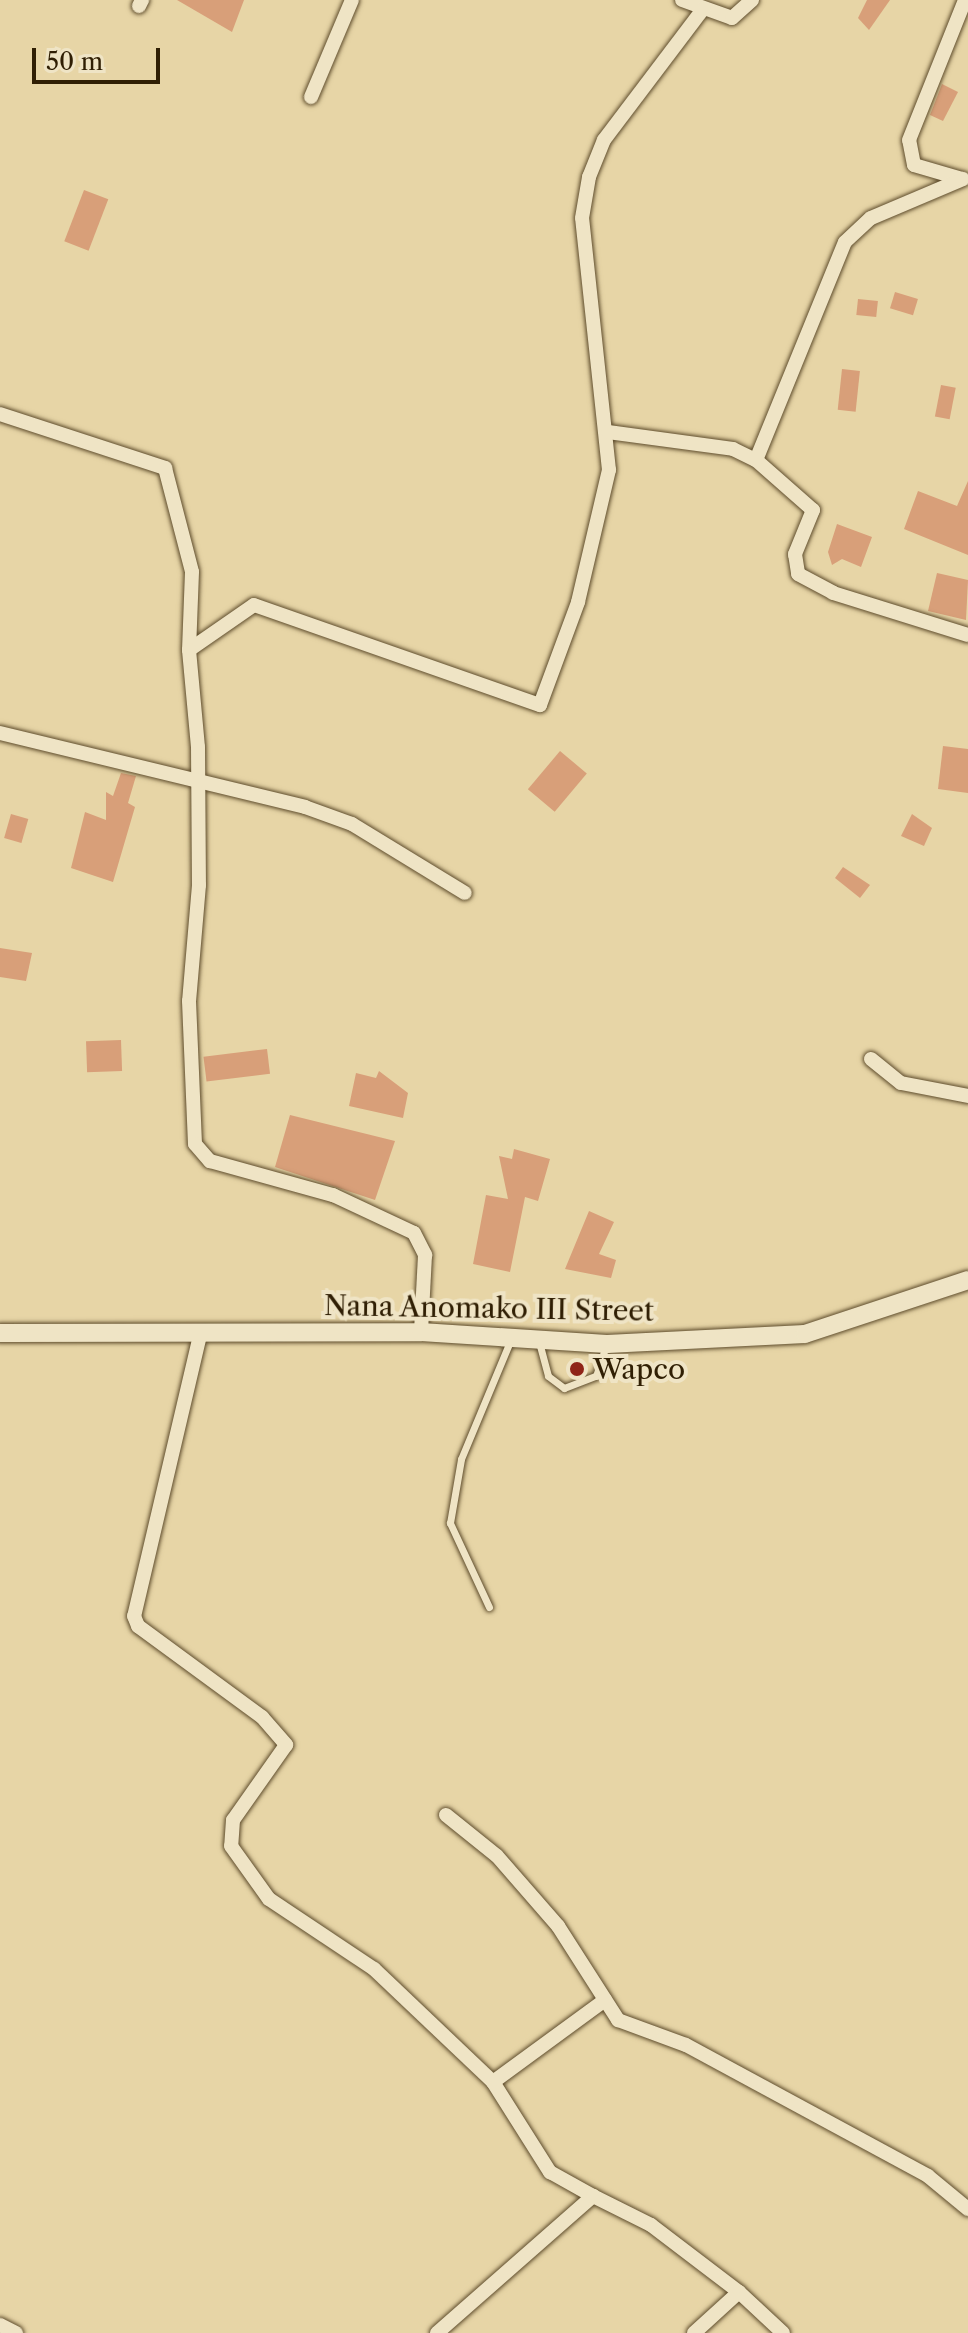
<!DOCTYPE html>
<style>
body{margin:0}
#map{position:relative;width:968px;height:2333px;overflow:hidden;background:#e7d5a6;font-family:"Libre Caslon Text",serif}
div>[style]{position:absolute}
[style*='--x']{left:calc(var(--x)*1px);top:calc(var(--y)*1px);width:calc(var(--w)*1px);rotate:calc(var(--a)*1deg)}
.building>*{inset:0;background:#d89f79;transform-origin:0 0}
.roads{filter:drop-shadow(0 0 2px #5e4c2c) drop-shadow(0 0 2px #5e4c2c)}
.service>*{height:7px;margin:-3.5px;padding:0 3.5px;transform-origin:3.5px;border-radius:3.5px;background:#efe4c5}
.minor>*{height:14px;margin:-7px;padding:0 7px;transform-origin:7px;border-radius:7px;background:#efe4c5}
.tertiary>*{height:18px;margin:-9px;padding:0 9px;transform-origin:9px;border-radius:9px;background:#efe4c5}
.dots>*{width:22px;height:22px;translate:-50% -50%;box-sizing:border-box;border:4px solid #efe4c5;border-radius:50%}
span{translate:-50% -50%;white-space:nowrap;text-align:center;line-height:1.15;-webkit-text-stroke:8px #efe4c5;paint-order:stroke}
.street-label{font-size:28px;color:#301f04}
.poi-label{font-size:28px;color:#301f04}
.left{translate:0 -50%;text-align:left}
.scale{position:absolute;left:32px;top:48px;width:128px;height:36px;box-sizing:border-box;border:4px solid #301f04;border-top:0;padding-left:10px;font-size:24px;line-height:28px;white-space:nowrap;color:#301f04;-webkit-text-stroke:6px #efe4c5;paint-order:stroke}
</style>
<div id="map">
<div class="building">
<div style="clip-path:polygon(177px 0,244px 0,232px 32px)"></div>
<div style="clip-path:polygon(867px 0,890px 0,869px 30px,858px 18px)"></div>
<div style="clip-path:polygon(942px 84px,958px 92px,943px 121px,930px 115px)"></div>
<div style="left:84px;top:190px;width:26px;height:55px;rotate:21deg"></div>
<div style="left:895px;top:292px;width:24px;height:17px;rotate:17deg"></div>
<div style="left:858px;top:299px;width:20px;height:16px;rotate:6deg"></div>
<div style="left:842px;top:369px;width:18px;height:41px;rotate:6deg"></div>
<div style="left:941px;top:385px;width:15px;height:32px;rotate:11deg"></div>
<div style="clip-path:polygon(968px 481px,968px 555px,904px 529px,918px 491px,957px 506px)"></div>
<div style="clip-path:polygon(837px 524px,872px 537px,861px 567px,842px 559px,832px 565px,828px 552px)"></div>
<div style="clip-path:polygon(937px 573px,968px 580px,966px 620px,928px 611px)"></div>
<div style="clip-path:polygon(943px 746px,968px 749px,968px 793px,938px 789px)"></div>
<div style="left:560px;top:751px;width:35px;height:50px;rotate:40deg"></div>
<div style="clip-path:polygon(121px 773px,136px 776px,128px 803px,135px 807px,113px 882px,71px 868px,85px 812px,106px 820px,106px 792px,113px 796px)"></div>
<div style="left:11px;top:814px;width:18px;height:25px;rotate:16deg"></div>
<div style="clip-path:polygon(912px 814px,932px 828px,924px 846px,901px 836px)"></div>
<div style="clip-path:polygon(843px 867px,870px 885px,860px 898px,835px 878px)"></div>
<div style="clip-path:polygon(0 948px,32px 953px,26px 981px,0 977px)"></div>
<div style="left:121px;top:1040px;width:31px;height:35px;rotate:88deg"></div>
<div style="left:267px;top:1049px;width:25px;height:64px;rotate:83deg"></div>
<div style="clip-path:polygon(379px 1071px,408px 1093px,403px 1118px,349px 1106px,356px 1073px,376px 1078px)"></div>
<div style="clip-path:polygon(290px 1115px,395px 1141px,375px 1200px,275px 1167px)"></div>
<div style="clip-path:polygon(514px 1149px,550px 1159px,538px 1201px,525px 1197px,510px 1272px,473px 1264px,486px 1195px,508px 1199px,499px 1156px,512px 1159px)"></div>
<div style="clip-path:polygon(589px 1211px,614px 1222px,599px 1254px,616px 1260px,611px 1278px,565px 1269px)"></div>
</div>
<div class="roads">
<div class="service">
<div style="--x:539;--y:1342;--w:35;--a:75"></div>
<div style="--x:548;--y:1376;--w:20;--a:37"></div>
<div style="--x:564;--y:1388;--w:34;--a:-21"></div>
<div style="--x:596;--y:1376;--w:32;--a:-72"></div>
<div style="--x:489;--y:1607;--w:93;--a:-114.9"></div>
<div style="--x:450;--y:1523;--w:65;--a:-80.2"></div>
<div style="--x:461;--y:1459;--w:128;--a:-67.4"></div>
</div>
<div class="minor">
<div style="--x:682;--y:0;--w:53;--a:19.8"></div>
<div style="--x:732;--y:18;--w:27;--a:-42"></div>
<div style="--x:139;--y:6;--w:7;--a:-63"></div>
<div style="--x:311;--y:97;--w:105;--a:-67.1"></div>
<div style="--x:962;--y:179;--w:50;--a:-163.7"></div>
<div style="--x:914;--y:165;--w:25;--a:-101"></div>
<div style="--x:909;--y:140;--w:151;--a:-68.2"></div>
<div style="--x:0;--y:414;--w:174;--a:18.1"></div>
<div style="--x:165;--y:468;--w:107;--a:75.4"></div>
<div style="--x:192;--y:572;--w:78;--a:92.2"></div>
<div style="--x:189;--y:650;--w:79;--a:-34.7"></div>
<div style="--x:254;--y:605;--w:303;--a:19.3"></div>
<div style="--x:540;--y:705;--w:110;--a:-69.7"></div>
<div style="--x:578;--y:602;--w:136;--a:-76.8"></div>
<div style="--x:609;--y:470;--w:253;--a:-96.1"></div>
<div style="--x:582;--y:218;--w:42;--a:-80.3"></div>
<div style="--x:589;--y:177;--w:40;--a:-68"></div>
<div style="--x:604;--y:140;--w:164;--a:-52.9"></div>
<div style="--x:608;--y:432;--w:126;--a:7.7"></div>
<div style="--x:733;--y:449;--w:25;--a:26"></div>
<div style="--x:756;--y:460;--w:76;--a:41.3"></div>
<div style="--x:813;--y:510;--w:48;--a:112.2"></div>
<div style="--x:795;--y:554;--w:20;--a:81"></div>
<div style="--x:798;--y:574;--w:40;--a:28"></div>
<div style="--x:833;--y:593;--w:141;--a:17.3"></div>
<div style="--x:756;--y:460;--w:235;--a:-67.8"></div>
<div style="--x:845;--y:242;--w:35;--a:-43"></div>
<div style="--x:871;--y:218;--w:100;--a:-23"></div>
<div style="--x:189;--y:650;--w:97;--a:84.7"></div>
<div style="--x:198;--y:747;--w:138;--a:89.6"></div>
<div style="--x:199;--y:885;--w:116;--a:94.9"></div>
<div style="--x:189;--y:1001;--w:143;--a:87.6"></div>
<div style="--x:195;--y:1144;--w:23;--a:49"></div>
<div style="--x:210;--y:1161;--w:128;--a:15.5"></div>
<div style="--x:333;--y:1195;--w:89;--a:25.1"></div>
<div style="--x:414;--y:1233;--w:25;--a:63"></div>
<div style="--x:425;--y:1255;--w:77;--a:93"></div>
<div style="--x:0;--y:733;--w:314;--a:13.6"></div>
<div style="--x:305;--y:807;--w:50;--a:19.9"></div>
<div style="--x:352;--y:824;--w:132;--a:31.4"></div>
<div style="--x:871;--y:1059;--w:38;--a:39"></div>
<div style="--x:901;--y:1083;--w:68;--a:11"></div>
<div style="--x:201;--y:1331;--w:293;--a:103.2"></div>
<div style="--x:134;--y:1616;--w:11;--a:68"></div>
<div style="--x:138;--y:1626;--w:154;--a:36.3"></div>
<div style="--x:262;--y:1717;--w:37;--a:49"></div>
<div style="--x:286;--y:1745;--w:92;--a:125.2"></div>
<div style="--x:233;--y:1820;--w:26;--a:94"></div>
<div style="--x:231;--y:1846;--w:65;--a:54.4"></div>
<div style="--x:269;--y:1899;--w:126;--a:33.7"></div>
<div style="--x:374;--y:1969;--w:164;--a:43.5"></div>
<div style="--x:493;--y:2082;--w:107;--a:57.7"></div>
<div style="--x:550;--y:2172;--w:49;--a:29.2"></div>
<div style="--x:446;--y:1815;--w:65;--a:38.8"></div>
<div style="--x:497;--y:1856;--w:93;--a:48.9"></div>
<div style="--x:558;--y:1926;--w:112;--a:57.4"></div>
<div style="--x:618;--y:2020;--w:72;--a:20.2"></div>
<div style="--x:686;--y:2045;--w:275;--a:28.4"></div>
<div style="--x:928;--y:2176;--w:52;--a:39.5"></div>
<div style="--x:493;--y:2082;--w:139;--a:-36.2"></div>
<div style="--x:0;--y:2325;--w:18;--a:27"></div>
<div style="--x:437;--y:2333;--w:208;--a:-41.3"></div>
<div style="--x:593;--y:2196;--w:65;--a:26.6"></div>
<div style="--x:651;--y:2225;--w:111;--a:37.3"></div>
<div style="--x:694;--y:2333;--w:61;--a:-42.3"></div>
<div style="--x:739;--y:2292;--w:60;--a:43"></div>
</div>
<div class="tertiary">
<div style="--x:0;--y:1333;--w:421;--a:-0.1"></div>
<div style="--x:421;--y:1332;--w:186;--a:3.7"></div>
<div style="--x:607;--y:1344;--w:198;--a:-2.9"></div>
<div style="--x:805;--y:1334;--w:172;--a:-18.3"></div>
</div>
</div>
<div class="dots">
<div style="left:577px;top:1369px;background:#8f2418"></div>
</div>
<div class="street-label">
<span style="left:489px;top:1308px;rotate:1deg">Nana Anomako III Street</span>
</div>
<div class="poi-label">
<span class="left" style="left:593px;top:1369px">Wapco</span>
</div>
<div class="scale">50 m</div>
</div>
